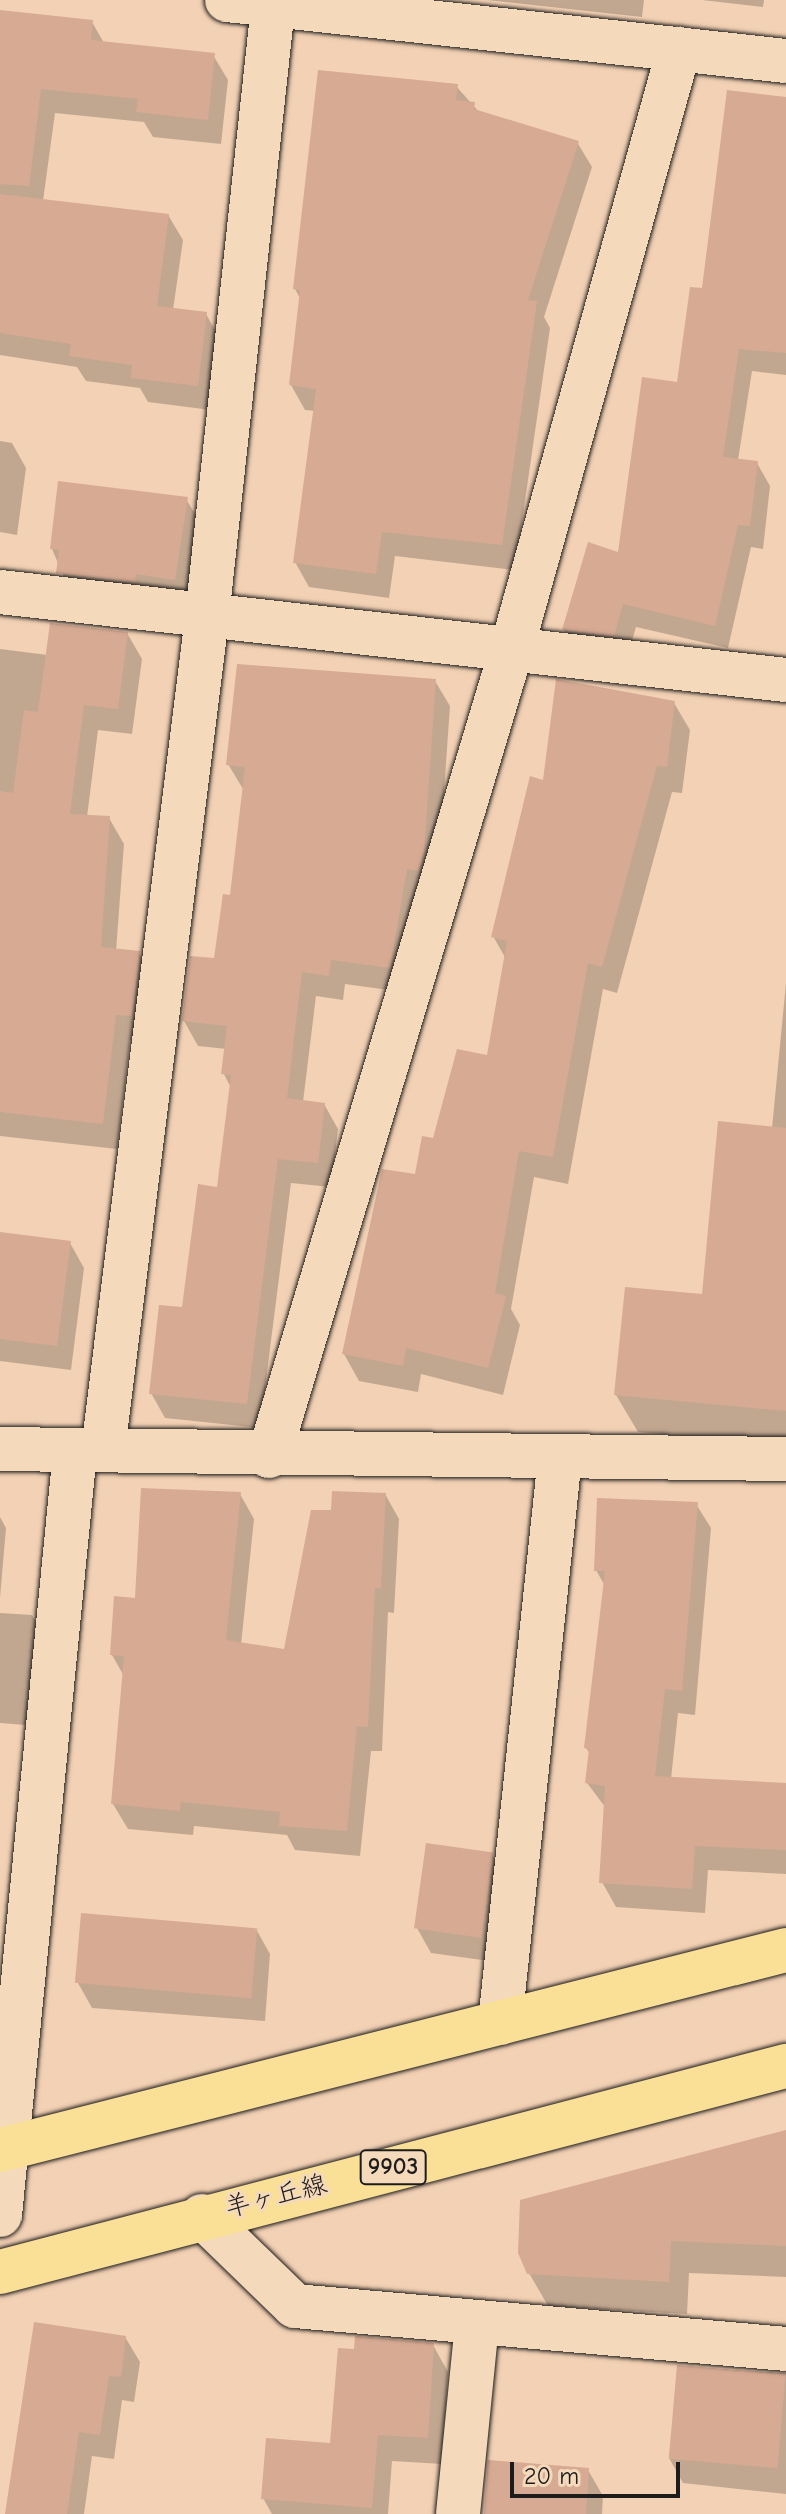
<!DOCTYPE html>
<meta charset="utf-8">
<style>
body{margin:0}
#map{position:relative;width:786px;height:2514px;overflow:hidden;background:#f3d1b4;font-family:"Comic Neue","Klee One",sans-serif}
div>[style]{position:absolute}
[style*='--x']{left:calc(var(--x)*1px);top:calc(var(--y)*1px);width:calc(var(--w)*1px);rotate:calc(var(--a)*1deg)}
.shadow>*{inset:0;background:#0003}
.building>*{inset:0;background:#d7aa93;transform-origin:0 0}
.roads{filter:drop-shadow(0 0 2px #1c1c1c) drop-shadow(0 0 2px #1c1c1c)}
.minor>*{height:44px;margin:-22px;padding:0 22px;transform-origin:22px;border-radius:22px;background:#f4d9bb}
.major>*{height:44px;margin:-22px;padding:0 22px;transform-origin:22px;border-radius:22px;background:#fadf96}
span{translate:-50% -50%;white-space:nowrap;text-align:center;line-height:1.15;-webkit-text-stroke:6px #f4d9bb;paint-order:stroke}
.shield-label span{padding:2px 6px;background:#f4d9bb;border:2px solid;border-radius:6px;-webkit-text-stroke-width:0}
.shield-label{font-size:24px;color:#1c1c1c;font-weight:700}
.street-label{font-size:26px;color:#1c1c1c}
.scale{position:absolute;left:510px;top:2462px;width:170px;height:36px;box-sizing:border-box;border:4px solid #1c1c1c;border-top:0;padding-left:10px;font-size:24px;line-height:28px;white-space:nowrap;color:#1c1c1c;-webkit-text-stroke:6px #f4d9bb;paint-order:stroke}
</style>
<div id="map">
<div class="shadow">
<div style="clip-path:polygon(487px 0,644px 0,642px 17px)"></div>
<div style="clip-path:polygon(702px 0,764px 0,763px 7px)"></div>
<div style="clip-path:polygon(0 12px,92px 22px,104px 43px,213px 55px,228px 80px,221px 144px,153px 137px,144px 122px,55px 113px,43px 201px,168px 215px,183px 240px,173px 310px,206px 314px,220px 339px,211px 410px,148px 402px,140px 388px,86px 381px,77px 367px,0 355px)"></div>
<div style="clip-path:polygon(456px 86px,479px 112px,577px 142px,592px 167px,544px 317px,550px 328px,515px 570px,395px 556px,389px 598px,309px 587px,295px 562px,315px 411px,305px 410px,291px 385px,301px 300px,295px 289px)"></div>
<div style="clip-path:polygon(786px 99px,786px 375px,752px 371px,738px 460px,757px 463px,770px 486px,763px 549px,751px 547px,728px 648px,636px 627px,627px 658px,578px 653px,564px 630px,619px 554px,679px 385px,703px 291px)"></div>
<div style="clip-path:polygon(0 441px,12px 443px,26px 468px,17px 535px,0 532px)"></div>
<div style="clip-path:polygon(186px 499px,201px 524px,188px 604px,73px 598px,52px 549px)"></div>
<div style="clip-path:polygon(127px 633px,142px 659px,132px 734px,98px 730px,87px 817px,109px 818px,124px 844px,116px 951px,139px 953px,154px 979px,146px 1042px,130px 1040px,117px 1149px,0 1136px,0 649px,48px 655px)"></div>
<div style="clip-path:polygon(435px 681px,450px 706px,438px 878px,403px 992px,345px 984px,343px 1000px,316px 996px,303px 1102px,324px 1104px,338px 1129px,331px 1187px,291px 1183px,260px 1428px,165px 1418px,151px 1393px,184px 1310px,219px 1189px,231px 1088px,224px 1074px,227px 1049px,198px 1046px,184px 1021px,215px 960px,232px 897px,243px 789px,228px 764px)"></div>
<div style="clip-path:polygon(674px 703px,690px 730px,682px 793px,672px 792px,617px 993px,603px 989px,568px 1184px,534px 1177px,511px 1309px,520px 1325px,503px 1395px,421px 1374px,418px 1392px,359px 1381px,344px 1354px,434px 1140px,489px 1057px,506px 959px,493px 936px,545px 782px)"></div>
<div style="clip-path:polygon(786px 983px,786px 1445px,638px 1432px,616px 1395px,703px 1296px,772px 1128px)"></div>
<div style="clip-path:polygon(0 1234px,70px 1243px,84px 1268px,71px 1370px,0 1361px)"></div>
<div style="clip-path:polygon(240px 1494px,254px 1519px,241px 1645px,286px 1651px,332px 1513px,385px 1494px,399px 1519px,394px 1613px,388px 1612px,382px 1751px,371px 1751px,360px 1856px,295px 1850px,287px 1835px,194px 1826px,193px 1835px,128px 1829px,113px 1804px,124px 1676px,112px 1655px,137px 1600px)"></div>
<div style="clip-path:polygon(696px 1504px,711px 1528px,695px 1715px,678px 1713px,671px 1779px,786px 1785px,786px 1874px,708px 1870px,705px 1913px,616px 1907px,602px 1882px,606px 1808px,587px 1783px,591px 1755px,586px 1748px,605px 1586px,596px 1570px)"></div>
<div style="clip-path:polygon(0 1517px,6px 1528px,0 1598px)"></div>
<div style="clip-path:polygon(0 1613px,32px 1615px,47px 1641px,39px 1726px,0 1723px)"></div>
<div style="clip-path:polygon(492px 1854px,506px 1879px,497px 1962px,431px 1953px,417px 1928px)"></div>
<div style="clip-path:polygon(256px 1929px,270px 1954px,265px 2021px,92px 2008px,78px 1983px)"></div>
<div style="clip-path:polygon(786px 2132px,786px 2277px,689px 2273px,687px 2314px,548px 2306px,529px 2273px)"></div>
<div style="clip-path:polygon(125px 2337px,140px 2362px,134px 2402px,122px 2400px,114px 2459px,92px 2456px,84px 2514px,8px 2514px)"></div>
<div style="clip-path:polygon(433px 2345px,448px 2372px,442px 2464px,392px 2461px,388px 2514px,272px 2514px,263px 2498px,332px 2445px,356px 2351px)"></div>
<div style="clip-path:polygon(679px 2367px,786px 2373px,786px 2494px,683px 2483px,669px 2458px)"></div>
<div style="clip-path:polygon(588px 2470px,603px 2496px,602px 2514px,486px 2514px)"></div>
</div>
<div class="building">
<div style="clip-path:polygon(0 10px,93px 20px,91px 40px,215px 53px,208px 120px,136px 112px,138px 99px,41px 89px,29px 186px,0 184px)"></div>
<div style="clip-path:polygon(318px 70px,458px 84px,456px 100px,475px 102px,474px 109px,579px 141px,528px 300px,537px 301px,502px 545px,382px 532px,376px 574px,293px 563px,316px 389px,289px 385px,300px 290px,293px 289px)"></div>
<div style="clip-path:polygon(727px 90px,786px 97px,786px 353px,739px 349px,723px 457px,758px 461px,750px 526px,738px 525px,715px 626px,623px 604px,614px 636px,562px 630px,588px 542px,618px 552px,642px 377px,677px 382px,690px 287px,702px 288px)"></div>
<div style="clip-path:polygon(0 194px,169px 214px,157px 306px,207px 312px,198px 386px,131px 378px,132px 365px,69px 356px,71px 344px,0 333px)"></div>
<div style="clip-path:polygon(58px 481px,188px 497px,175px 580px,136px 574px,135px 582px,56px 573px,59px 550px,50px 549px)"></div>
<div style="clip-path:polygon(50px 623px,128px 632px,118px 709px,84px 705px,70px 814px,110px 816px,101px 947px,140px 951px,132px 1016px,116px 1015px,103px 1124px,0 1112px,0 791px,13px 793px,24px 710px,38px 712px)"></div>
<div style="clip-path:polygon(237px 664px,436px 679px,424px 852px,419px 871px,407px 869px,390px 968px,331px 960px,329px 976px,302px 972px,287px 1098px,325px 1103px,318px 1163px,278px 1159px,247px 1404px,149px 1394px,159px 1305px,182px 1307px,198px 1184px,217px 1187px,231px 1075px,221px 1074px,227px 1026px,182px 1021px,190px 956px,214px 958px,223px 894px,230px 895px,245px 767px,226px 765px)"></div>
<div style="clip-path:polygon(556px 679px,675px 701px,667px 767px,657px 766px,602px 967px,588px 963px,553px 1157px,519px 1151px,495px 1293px,506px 1296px,488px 1368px,406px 1348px,403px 1366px,342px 1354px,382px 1169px,415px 1174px,422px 1136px,433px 1138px,457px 1049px,487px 1055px,507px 941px,491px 937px,530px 776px,543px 780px)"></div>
<div style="clip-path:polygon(718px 1121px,786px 1128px,786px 1411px,614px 1395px,625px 1287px,702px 1294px)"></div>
<div style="clip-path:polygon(0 1232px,71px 1241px,57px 1346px,0 1339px)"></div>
<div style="clip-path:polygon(141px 1488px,241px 1492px,226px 1640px,284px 1649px,311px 1510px,331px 1510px,332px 1491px,386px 1493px,381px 1588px,375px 1588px,368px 1727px,357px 1726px,347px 1831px,279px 1826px,280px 1812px,181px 1802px,180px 1811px,111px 1804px,124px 1656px,110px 1655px,114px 1596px,135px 1598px)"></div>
<div style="clip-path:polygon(597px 1498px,698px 1502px,682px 1691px,665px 1689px,655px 1776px,786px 1783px,786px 1850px,695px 1846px,692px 1889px,599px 1883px,605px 1786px,585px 1783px,589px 1749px,584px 1748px,605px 1571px,594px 1571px)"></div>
<div style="left:426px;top:1843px;width:68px;height:86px;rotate:8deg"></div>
<div style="left:81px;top:1913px;width:177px;height:70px;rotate:5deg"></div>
<div style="clip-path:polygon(786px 2130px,786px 2246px,671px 2241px,669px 2282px,527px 2274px,518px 2253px,520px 2200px)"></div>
<div style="clip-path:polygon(34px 2322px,126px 2336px,121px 2377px,109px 2376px,100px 2435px,79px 2432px,67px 2514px,5px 2514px)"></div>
<div style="clip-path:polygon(355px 2336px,434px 2343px,428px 2438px,378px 2435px,372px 2508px,261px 2499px,266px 2438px,330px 2443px,338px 2348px,354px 2349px)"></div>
<div style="left:677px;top:2365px;width:109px;height:94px;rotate:5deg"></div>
<div style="clip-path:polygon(488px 2460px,589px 2468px,586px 2514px,484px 2514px)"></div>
</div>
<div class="roads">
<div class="minor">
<div style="--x:227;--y:0;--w:562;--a:6.23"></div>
<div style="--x:0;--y:592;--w:791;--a:6.39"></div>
<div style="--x:0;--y:1449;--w:786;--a:0.73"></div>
<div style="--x:103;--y:1450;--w:839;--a:-82.88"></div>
<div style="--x:207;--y:617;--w:615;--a:-83.83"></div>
<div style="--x:269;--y:1456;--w:844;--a:-73.26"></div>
<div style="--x:512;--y:648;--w:622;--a:-74.42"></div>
<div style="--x:500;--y:2023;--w:569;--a:-83.95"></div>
<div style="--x:0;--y:2215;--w:767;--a:-84.39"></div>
<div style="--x:202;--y:2216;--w:129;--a:44.1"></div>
<div style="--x:295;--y:2306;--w:493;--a:5"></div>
<div style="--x:458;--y:2514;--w:192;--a:-84.3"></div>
</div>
<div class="major">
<div style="--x:0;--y:2150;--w:811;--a:-14.28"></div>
<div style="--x:0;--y:2272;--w:813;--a:-14.69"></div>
</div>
</div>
<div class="shield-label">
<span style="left:393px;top:2167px">9903</span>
</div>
<div class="street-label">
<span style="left:276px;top:2197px;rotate:-14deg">羊ヶ丘線</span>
</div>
<div class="scale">20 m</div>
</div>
